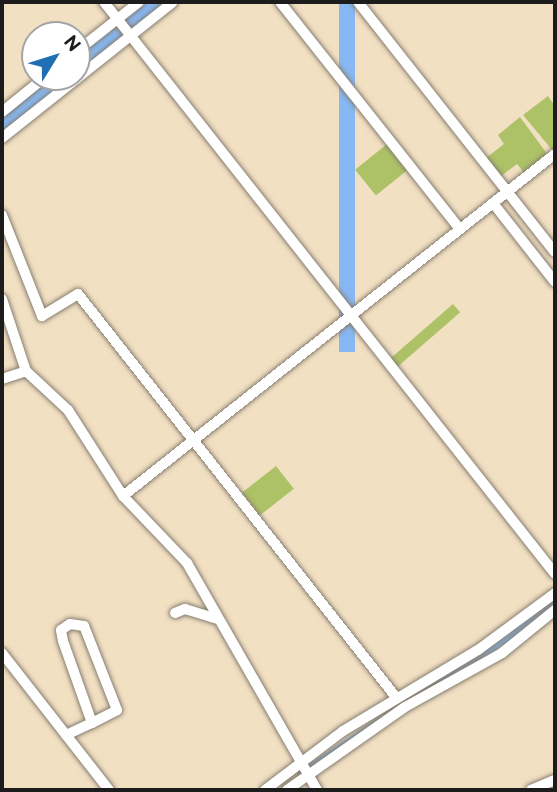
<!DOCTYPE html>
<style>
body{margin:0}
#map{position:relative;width:557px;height:792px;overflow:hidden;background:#f2e0c3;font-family:"Balsamiq Sans",sans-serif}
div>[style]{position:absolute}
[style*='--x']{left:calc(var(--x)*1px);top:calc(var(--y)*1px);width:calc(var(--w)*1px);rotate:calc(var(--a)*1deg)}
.green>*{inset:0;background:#adc267;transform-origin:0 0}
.water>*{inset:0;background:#87b8f3;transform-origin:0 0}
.canal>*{height:9px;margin:-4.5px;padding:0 4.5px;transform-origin:4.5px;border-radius:4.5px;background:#87b8f3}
.roads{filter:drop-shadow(0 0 2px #877e70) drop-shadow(0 0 2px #877e70)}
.minor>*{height:10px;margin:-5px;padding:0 5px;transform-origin:5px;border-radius:5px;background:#fff}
span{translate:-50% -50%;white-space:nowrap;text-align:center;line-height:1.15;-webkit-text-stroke:5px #fff;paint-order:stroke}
.frame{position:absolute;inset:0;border:4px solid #1c1c1c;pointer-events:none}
.north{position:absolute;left:21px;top:21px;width:70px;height:70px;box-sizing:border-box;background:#fff;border:2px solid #a4a4a4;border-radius:50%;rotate:52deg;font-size:19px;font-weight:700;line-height:28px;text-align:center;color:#1c1c1c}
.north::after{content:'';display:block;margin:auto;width:24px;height:32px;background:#1f6fb2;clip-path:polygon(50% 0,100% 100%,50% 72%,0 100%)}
</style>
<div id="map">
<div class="green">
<div style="clip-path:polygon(548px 96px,555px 106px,553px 151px,523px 115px)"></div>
<div style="clip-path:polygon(520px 117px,548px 155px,525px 174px,517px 164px,500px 177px,486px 158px,504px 144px,498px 135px)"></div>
<div style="left:387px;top:144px;width:33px;height:41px;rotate:51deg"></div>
<div style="left:453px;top:304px;width:11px;height:83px;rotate:49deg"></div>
<div style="left:276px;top:466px;width:29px;height:43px;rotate:52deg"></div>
</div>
<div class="water">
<div style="clip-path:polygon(145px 2px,167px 2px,77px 73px,77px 56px)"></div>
<div style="left:339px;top:2px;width:16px;height:350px"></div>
<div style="clip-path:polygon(50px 77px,72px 77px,2px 133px,2px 116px)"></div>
</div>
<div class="canal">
<div style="--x:301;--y:774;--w:306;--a:-33.8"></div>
</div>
<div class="roads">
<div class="minor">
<div style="--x:104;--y:2;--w:728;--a:51.75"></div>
<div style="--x:280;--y:2;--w:290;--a:51.6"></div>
<div style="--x:358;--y:2;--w:318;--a:51.8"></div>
<div style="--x:77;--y:51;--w:79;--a:-38.3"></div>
<div style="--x:2;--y:112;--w:55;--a:-39.1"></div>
<div style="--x:2;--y:138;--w:218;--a:-38.5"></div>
<div style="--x:493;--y:203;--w:100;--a:51.9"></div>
<div style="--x:2;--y:215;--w:109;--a:68.4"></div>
<div style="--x:42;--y:316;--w:42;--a:-31.4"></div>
<div style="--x:78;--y:294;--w:512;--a:51.74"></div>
<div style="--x:2;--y:299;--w:76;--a:71.6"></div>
<div style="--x:26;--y:371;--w:57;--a:42.9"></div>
<div style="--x:68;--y:410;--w:102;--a:57.4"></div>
<div style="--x:123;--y:496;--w:93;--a:46.3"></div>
<div style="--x:187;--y:563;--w:262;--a:60.2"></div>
<div style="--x:2;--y:379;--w:25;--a:-18"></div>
<div style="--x:123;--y:496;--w:551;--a:-38.37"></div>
<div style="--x:175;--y:613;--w:11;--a:-22"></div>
<div style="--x:185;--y:609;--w:34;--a:17"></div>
<div style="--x:2;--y:653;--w:174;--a:52"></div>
<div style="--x:66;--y:735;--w:29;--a:-25"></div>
<div style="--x:92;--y:723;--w:28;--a:-27"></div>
<div style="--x:117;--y:710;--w:90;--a:-111.4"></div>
<div style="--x:84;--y:626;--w:14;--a:-172"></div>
<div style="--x:70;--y:624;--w:11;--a:146"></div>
<div style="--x:61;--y:630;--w:11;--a:80"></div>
<div style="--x:63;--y:641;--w:87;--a:70.5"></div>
<div style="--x:265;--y:790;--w:98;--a:-37.1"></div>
<div style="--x:343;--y:731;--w:157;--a:-31"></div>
<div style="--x:478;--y:650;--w:96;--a:-36.5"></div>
<div style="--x:287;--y:790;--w:144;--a:-35.1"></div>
<div style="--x:405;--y:707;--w:111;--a:-29.1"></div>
<div style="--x:502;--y:653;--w:68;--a:-39.1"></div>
<div style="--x:531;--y:790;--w:26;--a:-23"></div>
</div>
</div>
<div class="frame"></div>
<div class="north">N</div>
</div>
